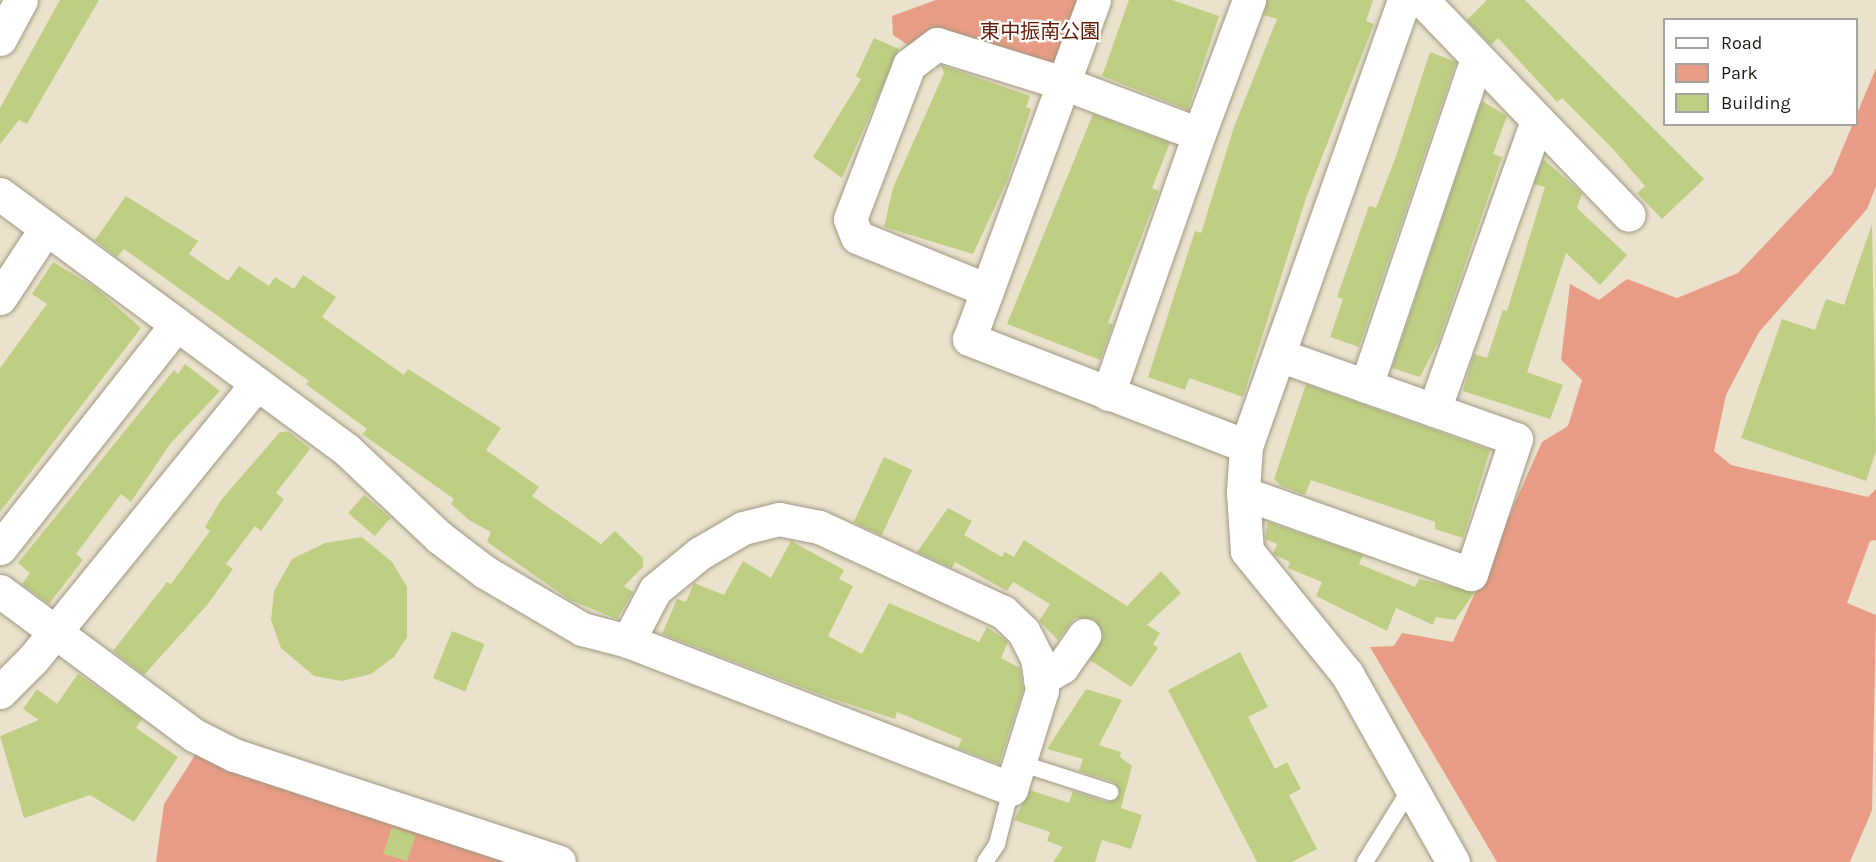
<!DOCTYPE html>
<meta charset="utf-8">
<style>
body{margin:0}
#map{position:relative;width:1876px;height:862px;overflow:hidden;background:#eae2cc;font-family:Karla,"Noto Sans JP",sans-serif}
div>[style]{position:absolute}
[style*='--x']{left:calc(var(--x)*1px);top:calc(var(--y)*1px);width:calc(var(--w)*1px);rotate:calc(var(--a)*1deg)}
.green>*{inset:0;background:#e99c85}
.building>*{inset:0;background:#becf83;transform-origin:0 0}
.roads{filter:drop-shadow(0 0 2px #9f9883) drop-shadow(0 0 2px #9f9883)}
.lane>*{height:16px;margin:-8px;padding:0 8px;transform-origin:8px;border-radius:8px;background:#fff}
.street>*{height:33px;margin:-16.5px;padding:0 16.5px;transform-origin:16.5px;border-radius:16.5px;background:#fff}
span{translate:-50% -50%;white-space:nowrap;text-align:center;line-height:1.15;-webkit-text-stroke:4.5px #fff;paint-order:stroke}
.park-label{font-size:20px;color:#621d06}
.legend{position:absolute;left:1663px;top:18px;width:195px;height:108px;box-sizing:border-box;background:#fff;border:2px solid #a3a39f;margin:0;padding:8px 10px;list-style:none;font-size:18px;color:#1a1810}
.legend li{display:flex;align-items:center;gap:12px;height:30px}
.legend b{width:30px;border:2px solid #a3a39f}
</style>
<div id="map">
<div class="green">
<div style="clip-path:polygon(936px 0,1083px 0,1064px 56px,1047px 65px,911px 47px,893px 35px,892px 16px)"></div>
<div style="clip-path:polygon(1876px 68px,1876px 186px,1867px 209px,1759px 332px,1726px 395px,1714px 451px,1731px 465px,1868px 497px,1876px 489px,1876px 540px,1870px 541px,1847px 603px,1876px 615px,1872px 810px,1850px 862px,1497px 862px,1370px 647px,1394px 646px,1402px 633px,1453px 642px,1542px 442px,1568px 426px,1582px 380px,1561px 360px,1570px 284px,1599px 300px,1627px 279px,1677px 298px,1738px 273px,1832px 174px)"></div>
<div style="clip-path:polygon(199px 749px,522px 862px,156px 862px,164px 804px)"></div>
</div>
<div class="building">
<div style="clip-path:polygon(60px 0,99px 0,27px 124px,19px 120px,0 144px,0 108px)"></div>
<div style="clip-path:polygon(1129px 0,1172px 0,1219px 16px,1188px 110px,1102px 76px)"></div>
<div style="clip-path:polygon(1267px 0,1373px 0,1366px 21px,1374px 24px,1306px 198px,1243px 397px,1189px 378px,1185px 390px,1148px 377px,1195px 231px,1201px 233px,1234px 127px,1277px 19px,1264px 15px)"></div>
<div style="clip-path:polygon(1487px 0,1525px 0,1704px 179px,1662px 219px,1637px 193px,1645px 186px,1613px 149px,1562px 98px,1557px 102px,1498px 38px,1491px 45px,1467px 20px)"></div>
<div style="clip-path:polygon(874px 38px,899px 49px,842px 178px,813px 157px,861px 79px,856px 76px)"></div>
<div style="clip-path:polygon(1430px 52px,1456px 62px,1359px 347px,1330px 337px,1343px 299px,1337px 297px,1369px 206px,1376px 208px,1395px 159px)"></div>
<div style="clip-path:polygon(941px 65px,1030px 96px,1026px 107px,1031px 109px,1007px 181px,973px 254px,884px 227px,893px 188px,944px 73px)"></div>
<div style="clip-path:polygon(1482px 101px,1507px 116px,1493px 154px,1502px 157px,1439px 340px,1420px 377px,1392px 368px)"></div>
<div style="clip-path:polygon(1093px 114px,1170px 143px,1152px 188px,1159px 191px,1108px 323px,1113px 324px,1100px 360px,1007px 324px)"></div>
<div style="clip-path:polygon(1543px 159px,1582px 193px,1577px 208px,1627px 255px,1600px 285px,1566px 253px,1527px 372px,1563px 385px,1550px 419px,1463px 391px,1474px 354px,1487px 358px,1503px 310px,1507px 311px,1545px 187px,1534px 184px)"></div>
<div style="clip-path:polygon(126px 196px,198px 241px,189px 254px,228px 281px,239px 266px,269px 286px,275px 277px,294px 289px,303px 275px,336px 297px,322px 317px,404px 375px,408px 369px,501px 428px,486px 450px,539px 487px,532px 496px,601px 544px,615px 531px,643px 558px,643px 567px,624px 586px,633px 592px,617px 619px,570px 600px,487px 542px,491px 532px,469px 520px,451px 504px,454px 499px,362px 434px,367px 429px,306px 384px,309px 381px,124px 249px,117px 257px,95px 240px)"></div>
<div style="clip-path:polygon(1872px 224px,1876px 451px,1866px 481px,1741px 438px,1782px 319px,1815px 330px,1826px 299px,1844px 305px)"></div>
<div style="clip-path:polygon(53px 262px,96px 288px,141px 328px,0 512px,0 368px,47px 304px,32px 294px)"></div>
<div style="clip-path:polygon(185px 364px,220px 391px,170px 444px,131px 502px,121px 494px,76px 554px,83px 560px,49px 604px,22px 584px,30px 573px,18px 563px,174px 370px,178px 374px)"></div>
<div style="clip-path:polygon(1306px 384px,1490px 450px,1463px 538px,1435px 529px,1435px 522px,1311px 480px,1305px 495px,1281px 486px,1274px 479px)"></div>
<div style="clip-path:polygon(280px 432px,289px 432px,310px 449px,276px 493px,284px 499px,261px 531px,255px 526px,226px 564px,233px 569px,207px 605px,144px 675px,113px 651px,167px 582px,171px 584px,210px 531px,205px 527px,221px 500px)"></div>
<div style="left:884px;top:457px;width:31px;height:72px;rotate:25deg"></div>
<div style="left:364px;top:495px;width:35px;height:24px;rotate:41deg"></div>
<div style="clip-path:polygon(948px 508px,972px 521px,964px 535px,1002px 557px,1005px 552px,1014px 557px,1024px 540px,1127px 606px,1161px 571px,1181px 593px,1147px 625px,1160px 633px,1153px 644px,1158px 648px,1131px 687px,1090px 660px,1103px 637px,1094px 619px,1075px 618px,1058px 640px,1039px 621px,1050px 604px,1013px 582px,1007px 591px,955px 562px,952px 568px,917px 552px)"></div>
<div style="clip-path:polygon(1268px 522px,1363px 555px,1359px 564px,1415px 587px,1419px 579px,1475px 592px,1455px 620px,1436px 617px,1433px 625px,1396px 608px,1387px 631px,1316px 596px,1322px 582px,1288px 568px,1290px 562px,1273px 554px,1277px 544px,1265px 539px)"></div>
<div style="clip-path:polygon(362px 537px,392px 562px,407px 587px,407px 637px,394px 657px,371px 674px,342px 681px,314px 676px,281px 648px,271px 620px,274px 591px,292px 559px,325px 543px)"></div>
<div style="clip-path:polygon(791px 541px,844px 570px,839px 579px,853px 586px,828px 636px,862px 654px,889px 603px,979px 642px,987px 627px,1008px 642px,1001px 658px,1020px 668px,1023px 689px,999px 764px,958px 748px,962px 739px,897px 712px,895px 719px,827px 697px,662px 634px,677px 599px,686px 602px,694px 583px,724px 595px,743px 561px,771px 578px)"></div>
<div style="left:452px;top:631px;width:35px;height:51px;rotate:22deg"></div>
<div style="clip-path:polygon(1240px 652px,1268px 707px,1248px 717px,1275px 769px,1287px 762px,1301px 789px,1289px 795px,1317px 849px,1292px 862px,1257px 862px,1168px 690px)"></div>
<div style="clip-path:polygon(78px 674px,142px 719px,136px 728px,178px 757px,134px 822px,90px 795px,24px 818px,0 736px,39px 720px,23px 709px,37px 689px,57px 704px)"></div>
<div style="clip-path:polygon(1086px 689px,1122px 700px,1099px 745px,1121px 752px,1120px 757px,1132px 766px,1121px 808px,1142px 815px,1131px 849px,1102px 840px,1095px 862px,1053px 862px,1063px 847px,1047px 841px,1050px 832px,1014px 820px,1030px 790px,1069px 803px,1073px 791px,1107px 802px,1120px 795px,1114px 782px,1079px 771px,1083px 759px,1047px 749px)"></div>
<div style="left:392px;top:827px;width:25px;height:28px;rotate:18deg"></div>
</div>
<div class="roads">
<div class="lane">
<div style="--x:1020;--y:763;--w:95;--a:17.9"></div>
<div style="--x:985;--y:862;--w:22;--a:-56"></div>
<div style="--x:997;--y:844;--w:57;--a:-75.7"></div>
<div style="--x:1365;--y:862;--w:87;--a:-58.1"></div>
</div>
<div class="street">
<div style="--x:1094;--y:0;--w:361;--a:110.2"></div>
<div style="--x:969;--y:339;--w:297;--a:21.1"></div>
<div style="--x:1404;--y:0;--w:473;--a:109.5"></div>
<div style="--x:1246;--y:446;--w:47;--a:93.7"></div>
<div style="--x:1243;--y:493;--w:58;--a:86.1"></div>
<div style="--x:1247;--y:551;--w:159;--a:50.9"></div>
<div style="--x:1347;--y:674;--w:216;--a:60.6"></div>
<div style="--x:1422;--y:0;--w:298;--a:46.1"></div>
<div style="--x:0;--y:39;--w:44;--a:-61.7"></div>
<div style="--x:0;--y:194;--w:431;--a:36.4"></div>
<div style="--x:347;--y:450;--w:127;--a:43.4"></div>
<div style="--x:439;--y:537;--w:58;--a:37.3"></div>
<div style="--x:485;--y:572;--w:113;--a:30.4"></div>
<div style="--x:582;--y:629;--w:48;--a:14.6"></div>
<div style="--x:628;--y:641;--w:411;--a:21.1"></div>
<div style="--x:1011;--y:789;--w:104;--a:-72.6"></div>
<div style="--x:1042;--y:690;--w:32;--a:-99"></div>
<div style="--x:1037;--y:658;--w:30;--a:-117"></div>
<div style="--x:1023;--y:631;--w:28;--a:-136"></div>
<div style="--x:1003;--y:612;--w:203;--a:-155.2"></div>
<div style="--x:819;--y:527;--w:41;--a:-168.7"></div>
<div style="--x:779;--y:519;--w:37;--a:166"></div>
<div style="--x:743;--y:528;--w:50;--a:149.8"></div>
<div style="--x:700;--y:553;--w:58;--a:140.6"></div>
<div style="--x:655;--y:590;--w:58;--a:117.9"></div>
<div style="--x:987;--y:290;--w:140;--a:-157.8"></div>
<div style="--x:857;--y:237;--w:19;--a:-111"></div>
<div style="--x:850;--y:219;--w:165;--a:-69"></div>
<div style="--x:909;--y:65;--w:35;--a:-37"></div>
<div style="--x:937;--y:44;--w:132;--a:17.2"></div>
<div style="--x:1063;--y:83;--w:145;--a:20.6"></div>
<div style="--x:1199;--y:134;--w:143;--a:-69.5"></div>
<div style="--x:0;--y:298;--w:84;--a:-56.7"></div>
<div style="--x:1366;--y:386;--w:346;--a:-71.3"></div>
<div style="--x:1108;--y:394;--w:275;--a:-70.7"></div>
<div style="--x:1434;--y:410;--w:308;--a:-70.4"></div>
<div style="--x:1243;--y:493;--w:242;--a:19.6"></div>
<div style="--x:1471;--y:574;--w:142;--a:-71.6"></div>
<div style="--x:1516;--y:439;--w:251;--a:-160.5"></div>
<div style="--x:0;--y:548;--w:285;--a:-51.7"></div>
<div style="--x:0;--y:591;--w:242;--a:36.6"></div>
<div style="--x:194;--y:735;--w:45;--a:26.6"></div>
<div style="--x:234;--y:755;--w:342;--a:18.2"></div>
<div style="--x:1040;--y:680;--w:26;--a:-31"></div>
<div style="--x:1062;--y:667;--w:39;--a:-55"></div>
<div style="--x:0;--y:692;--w:47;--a:-45"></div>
<div style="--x:33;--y:659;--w:355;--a:-50.9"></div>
</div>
</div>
<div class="park-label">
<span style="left:1040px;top:31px">東中振南公園</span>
</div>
<ul class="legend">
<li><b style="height:8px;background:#fff"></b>Road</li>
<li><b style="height:16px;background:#e99c85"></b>Park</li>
<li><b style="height:16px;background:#becf83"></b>Building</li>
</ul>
</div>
